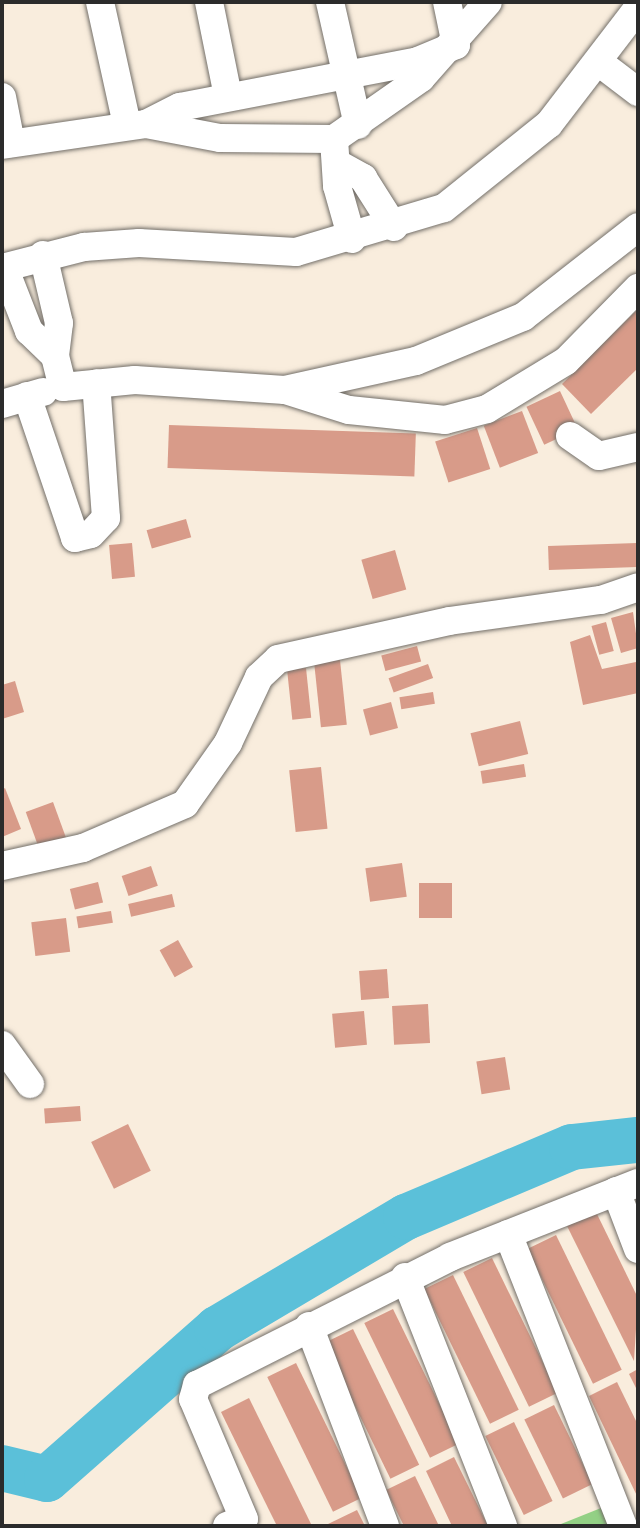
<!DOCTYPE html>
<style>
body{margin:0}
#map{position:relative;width:640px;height:1528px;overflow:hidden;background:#f9eddd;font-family:"EB Garamond",serif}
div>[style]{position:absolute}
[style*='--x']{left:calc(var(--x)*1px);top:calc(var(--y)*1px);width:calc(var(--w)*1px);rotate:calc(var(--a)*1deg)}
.green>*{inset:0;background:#93d085}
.river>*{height:46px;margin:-23px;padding:0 23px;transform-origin:23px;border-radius:23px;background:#5bc0d9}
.building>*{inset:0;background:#d89b89;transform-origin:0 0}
.roads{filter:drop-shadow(0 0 2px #736f69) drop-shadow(0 0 2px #736f69)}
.street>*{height:28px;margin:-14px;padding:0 14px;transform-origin:14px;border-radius:14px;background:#fff}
span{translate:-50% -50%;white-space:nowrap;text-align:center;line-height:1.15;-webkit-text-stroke:6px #fff;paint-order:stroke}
.frame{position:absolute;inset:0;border:4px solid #2b2b2b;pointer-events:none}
</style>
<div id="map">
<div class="green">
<div style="clip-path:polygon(601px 1508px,608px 1526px,556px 1526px)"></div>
</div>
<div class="river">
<div style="--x:2;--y:1468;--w:46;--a:13.7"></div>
<div style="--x:47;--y:1479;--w:227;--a:-41.4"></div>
<div style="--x:217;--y:1329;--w:220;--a:-30.7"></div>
<div style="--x:406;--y:1217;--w:180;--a:-22.9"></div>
<div style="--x:572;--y:1147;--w:66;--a:-6.1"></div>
</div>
<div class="building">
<div style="clip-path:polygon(638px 309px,638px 368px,591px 414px,562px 384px)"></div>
<div style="left:560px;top:391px;width:42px;height:37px;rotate:65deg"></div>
<div style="left:522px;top:411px;width:45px;height:41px;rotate:69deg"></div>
<div style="left:169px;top:425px;width:247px;height:43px;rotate:2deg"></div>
<div style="left:477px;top:428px;width:43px;height:44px;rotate:72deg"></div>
<div style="left:186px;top:519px;width:19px;height:41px;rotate:74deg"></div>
<div style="left:132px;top:543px;width:34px;height:23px;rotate:85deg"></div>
<div style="left:637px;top:543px;width:24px;height:89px;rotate:88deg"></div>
<div style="left:395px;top:550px;width:41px;height:35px;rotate:74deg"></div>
<div style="clip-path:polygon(633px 612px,638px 648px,621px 653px,611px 618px)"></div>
<div style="left:606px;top:622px;width:30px;height:15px;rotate:75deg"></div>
<div style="clip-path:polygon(590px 635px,602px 669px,636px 662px,638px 693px,583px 705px,570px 642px)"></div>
<div style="left:417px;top:646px;width:16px;height:37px;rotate:75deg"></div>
<div style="left:340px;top:660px;width:65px;height:26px;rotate:84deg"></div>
<div style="left:428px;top:664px;width:15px;height:42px;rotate:70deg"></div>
<div style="left:306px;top:668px;width:50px;height:19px;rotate:84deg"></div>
<div style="clip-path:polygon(15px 681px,24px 712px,2px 719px,2px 685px)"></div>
<div style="left:433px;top:692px;width:12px;height:34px;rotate:81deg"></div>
<div style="left:391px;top:702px;width:27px;height:29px;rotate:75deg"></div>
<div style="left:520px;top:721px;width:34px;height:51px;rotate:76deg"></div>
<div style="left:524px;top:764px;width:13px;height:44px;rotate:81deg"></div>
<div style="left:321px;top:767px;width:62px;height:32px;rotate:84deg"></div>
<div style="clip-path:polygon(5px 788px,21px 829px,2px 837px,2px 790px)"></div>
<div style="left:53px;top:802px;width:41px;height:29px;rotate:70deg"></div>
<div style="left:402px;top:863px;width:34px;height:37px;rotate:82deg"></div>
<div style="left:151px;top:866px;width:21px;height:31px;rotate:71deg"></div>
<div style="left:98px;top:882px;width:21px;height:29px;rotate:76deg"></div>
<div style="left:419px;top:883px;width:33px;height:35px"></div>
<div style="left:172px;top:894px;width:13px;height:45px;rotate:77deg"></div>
<div style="left:111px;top:911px;width:12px;height:35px;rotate:81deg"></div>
<div style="left:66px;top:918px;width:34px;height:35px;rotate:83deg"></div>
<div style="left:178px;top:940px;width:31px;height:21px;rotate:61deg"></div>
<div style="left:387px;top:969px;width:29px;height:28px;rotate:86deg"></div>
<div style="left:428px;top:1004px;width:39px;height:36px;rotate:87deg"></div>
<div style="left:364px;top:1011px;width:34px;height:32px;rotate:85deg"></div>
<div style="left:505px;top:1057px;width:33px;height:29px;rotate:81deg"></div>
<div style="left:80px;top:1106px;width:15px;height:36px;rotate:86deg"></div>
<div style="left:128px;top:1124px;width:52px;height:41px;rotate:64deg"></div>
<div style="clip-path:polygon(596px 1212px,638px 1298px,634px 1361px,567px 1226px)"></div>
<div style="left:556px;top:1235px;width:150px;height:32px;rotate:64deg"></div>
<div style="left:492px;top:1258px;width:150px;height:32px;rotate:64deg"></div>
<div style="left:453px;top:1275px;width:150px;height:32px;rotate:64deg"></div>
<div style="left:393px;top:1309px;width:150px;height:32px;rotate:64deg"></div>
<div style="left:353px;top:1329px;width:151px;height:32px;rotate:64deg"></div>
<div style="left:296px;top:1363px;width:150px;height:32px;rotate:64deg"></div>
<div style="clip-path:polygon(638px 1369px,638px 1392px,629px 1374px)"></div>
<div style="clip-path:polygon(617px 1382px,638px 1425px,638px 1498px,589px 1396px)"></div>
<div style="clip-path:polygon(249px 1398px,288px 1477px,312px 1526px,277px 1526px,269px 1510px,221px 1412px)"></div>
<div style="left:554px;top:1405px;width:88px;height:33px;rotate:64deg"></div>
<div style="left:514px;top:1422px;width:88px;height:32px;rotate:64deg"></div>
<div style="clip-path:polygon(454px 1457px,488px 1526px,452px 1526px,426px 1471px)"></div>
<div style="clip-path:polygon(415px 1476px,439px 1526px,404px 1526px,386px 1490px)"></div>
<div style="clip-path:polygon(357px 1510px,365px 1526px,329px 1526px,328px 1524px)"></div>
</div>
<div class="roads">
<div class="street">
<div style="--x:100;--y:2;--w:126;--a:77.6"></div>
<div style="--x:209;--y:2;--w:96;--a:78.6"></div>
<div style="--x:330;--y:2;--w:126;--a:77.2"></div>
<div style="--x:600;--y:63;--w:48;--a:37.3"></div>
<div style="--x:2;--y:97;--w:47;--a:78.9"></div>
<div style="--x:146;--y:124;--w:38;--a:-27"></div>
<div style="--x:180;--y:107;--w:242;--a:-10.9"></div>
<div style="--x:418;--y:61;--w:41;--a:-22.8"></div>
<div style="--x:456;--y:45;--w:44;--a:-101.8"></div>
<div style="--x:334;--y:139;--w:106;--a:-35"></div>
<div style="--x:421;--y:78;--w:101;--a:-48.6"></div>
<div style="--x:2;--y:145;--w:146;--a:-8.3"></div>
<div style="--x:146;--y:124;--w:75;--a:10.7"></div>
<div style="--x:220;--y:138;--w:114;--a:0.5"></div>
<div style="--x:334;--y:139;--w:47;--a:86.3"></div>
<div style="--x:337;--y:186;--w:55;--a:74.2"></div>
<div style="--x:338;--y:164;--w:29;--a:29"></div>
<div style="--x:363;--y:178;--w:58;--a:57.7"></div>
<div style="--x:43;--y:255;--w:70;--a:76.8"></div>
<div style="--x:59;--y:323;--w:33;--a:97"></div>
<div style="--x:55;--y:356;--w:32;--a:76"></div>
<div style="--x:63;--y:387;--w:72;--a:-5.6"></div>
<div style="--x:135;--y:380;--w:150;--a:3.8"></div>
<div style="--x:285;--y:390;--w:134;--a:-12.5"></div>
<div style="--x:416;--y:361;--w:116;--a:-22.4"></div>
<div style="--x:523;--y:317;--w:146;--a:-38"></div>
<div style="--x:4;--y:267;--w:69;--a:68.7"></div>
<div style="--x:29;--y:331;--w:36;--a:44"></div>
<div style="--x:2;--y:268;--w:85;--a:-14.4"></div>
<div style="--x:84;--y:247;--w:55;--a:-4.2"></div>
<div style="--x:139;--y:243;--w:157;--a:3.3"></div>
<div style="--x:296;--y:252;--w:154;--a:-16.6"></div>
<div style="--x:444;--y:208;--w:134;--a:-38.7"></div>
<div style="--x:549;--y:124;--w:146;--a:-52.5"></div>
<div style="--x:285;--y:390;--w:67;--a:17.4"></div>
<div style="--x:349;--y:410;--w:97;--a:5.9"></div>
<div style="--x:445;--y:420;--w:43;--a:-14.7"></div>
<div style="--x:487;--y:409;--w:92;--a:-31.3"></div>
<div style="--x:566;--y:361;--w:103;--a:-45.4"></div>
<div style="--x:27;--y:396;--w:150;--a:71.3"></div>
<div style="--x:75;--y:538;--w:16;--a:-14"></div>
<div style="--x:91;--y:534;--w:22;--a:-47"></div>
<div style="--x:106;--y:518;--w:135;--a:-94.2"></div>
<div style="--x:2;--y:404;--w:43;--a:-16.3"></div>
<div style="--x:570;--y:436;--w:35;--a:35"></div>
<div style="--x:599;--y:456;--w:40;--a:-13"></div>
<div style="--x:2;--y:866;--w:83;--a:-12.5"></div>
<div style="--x:83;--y:848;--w:111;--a:-23.3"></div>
<div style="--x:185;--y:804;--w:75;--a:-54.8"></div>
<div style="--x:228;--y:743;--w:73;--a:-64.8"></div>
<div style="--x:259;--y:677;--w:26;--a:-43"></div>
<div style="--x:278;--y:659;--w:175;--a:-12.5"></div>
<div style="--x:449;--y:621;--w:153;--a:-7.9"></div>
<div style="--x:601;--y:600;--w:39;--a:-19"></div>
<div style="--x:2;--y:1045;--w:48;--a:54.3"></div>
<div style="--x:616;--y:1191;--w:62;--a:69.2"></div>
<div style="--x:508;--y:1234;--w:314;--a:68.5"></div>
<div style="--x:405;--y:1277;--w:268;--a:68.5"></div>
<div style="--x:309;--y:1326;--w:214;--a:69.2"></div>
<div style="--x:227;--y:1526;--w:18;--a:-22"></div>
<div style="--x:244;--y:1519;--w:130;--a:-113"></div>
<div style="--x:193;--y:1399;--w:15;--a:-74"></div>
<div style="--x:197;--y:1385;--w:284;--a:-26.8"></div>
<div style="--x:450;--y:1257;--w:202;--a:-21.5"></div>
</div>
</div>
<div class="frame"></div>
</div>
